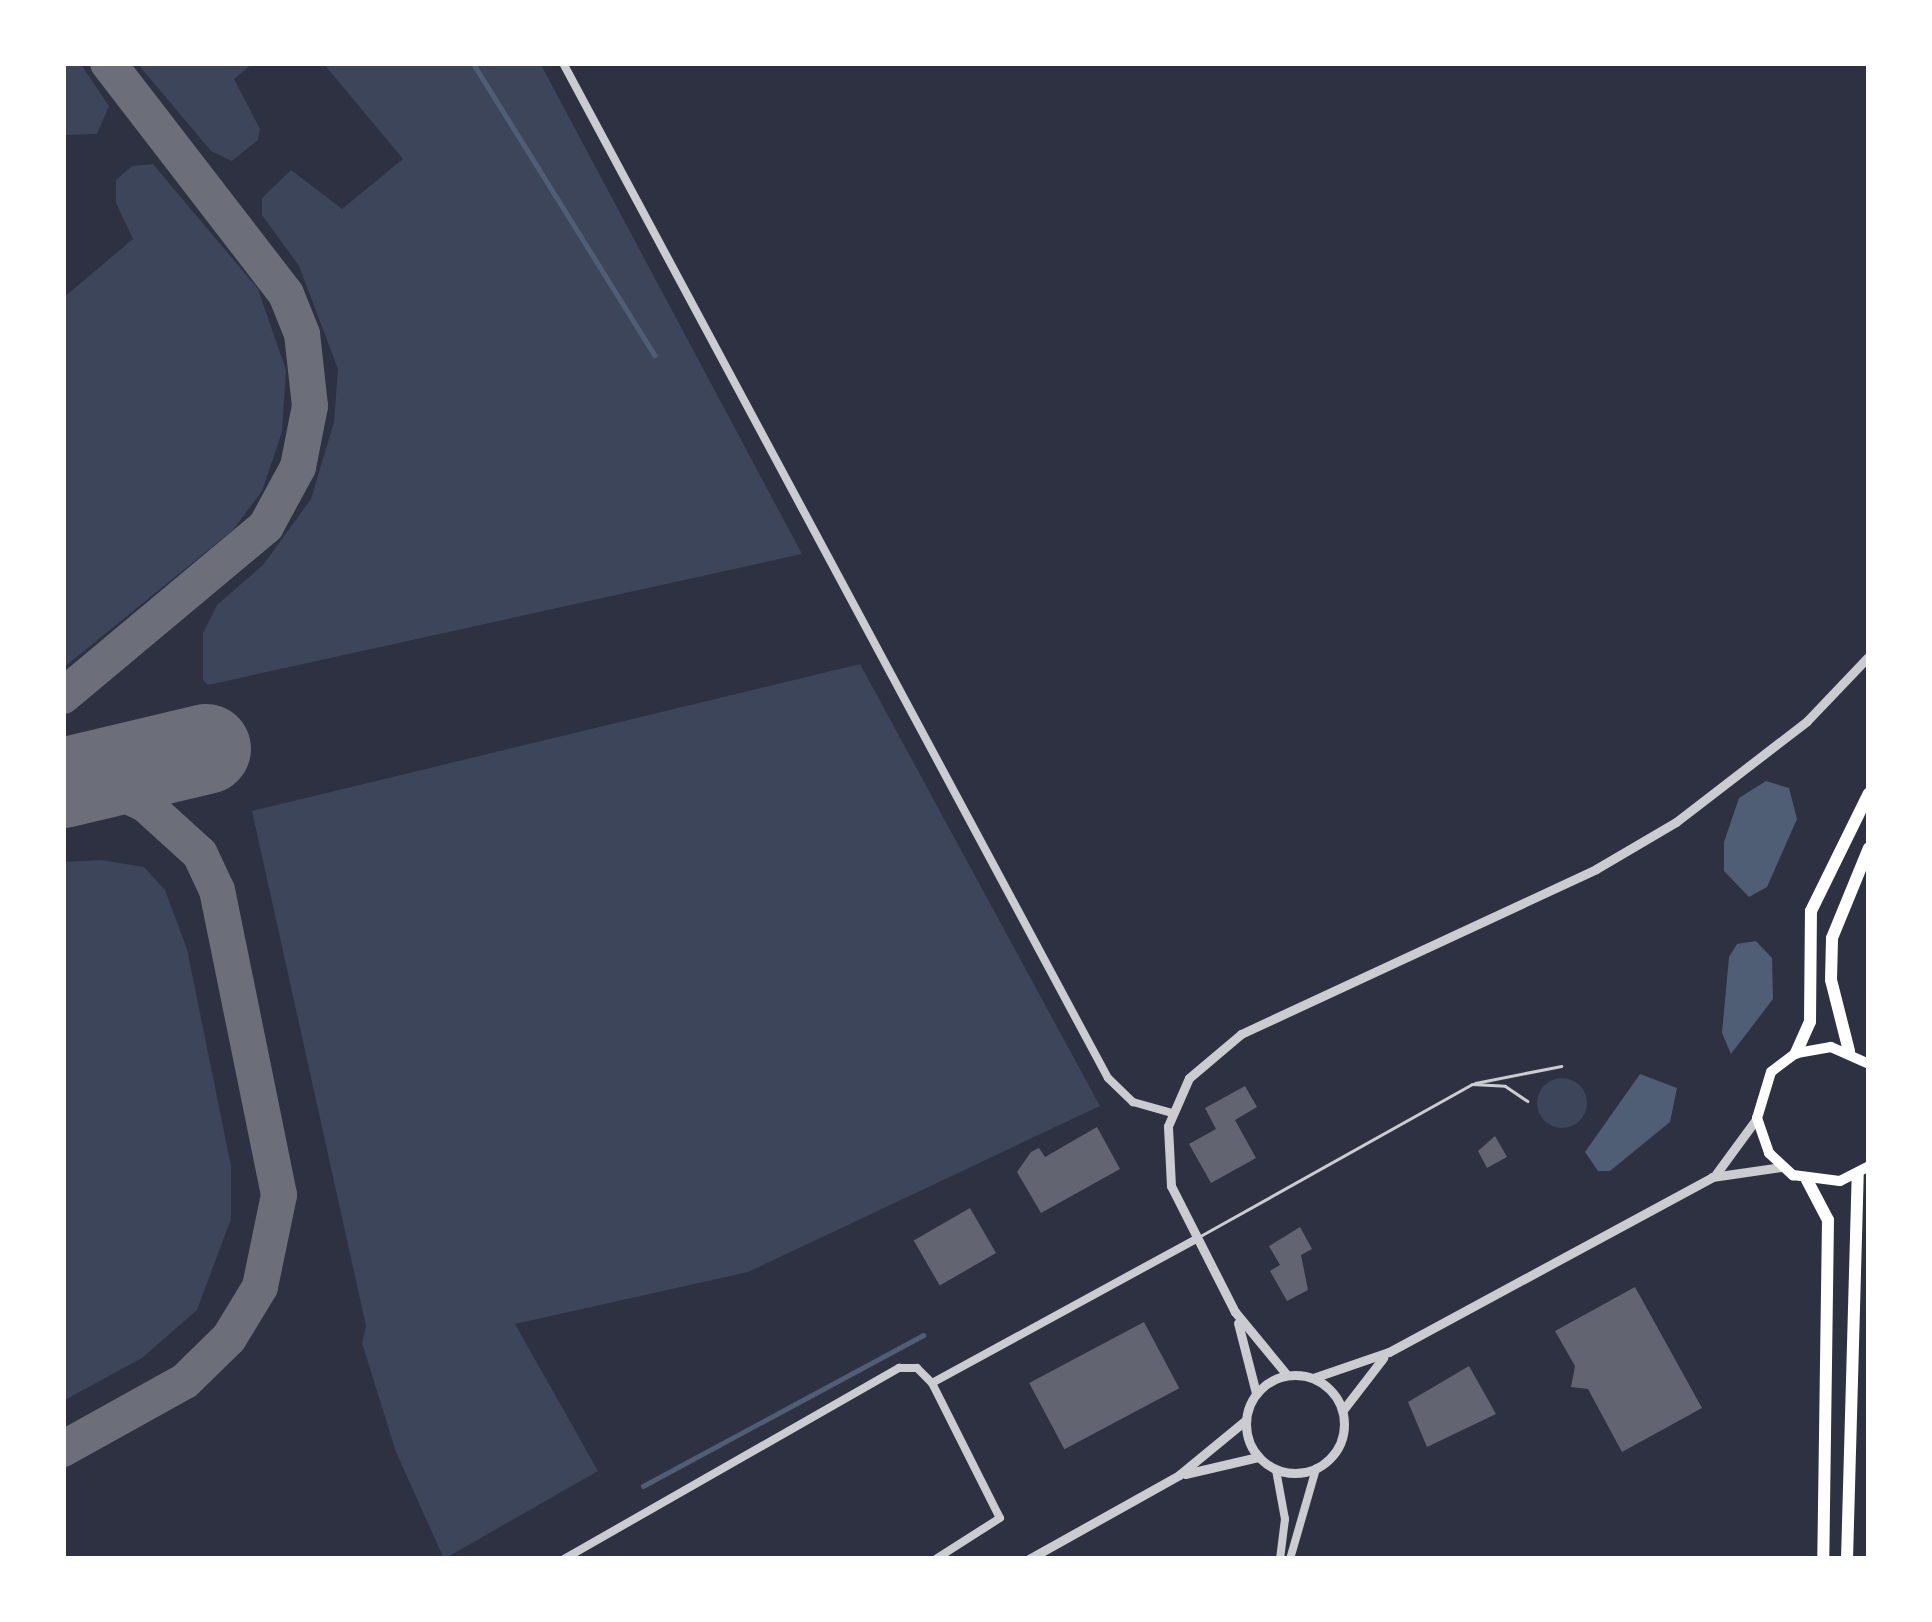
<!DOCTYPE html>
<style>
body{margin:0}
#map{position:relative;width:1932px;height:1622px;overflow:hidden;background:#2d3142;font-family:Ubuntu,sans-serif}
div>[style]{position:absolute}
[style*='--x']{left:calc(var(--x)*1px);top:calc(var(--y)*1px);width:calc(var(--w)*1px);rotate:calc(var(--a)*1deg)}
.green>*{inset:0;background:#3c4559}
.round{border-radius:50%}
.water>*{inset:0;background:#4f5d75}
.stream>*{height:4.5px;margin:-2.25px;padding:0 2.25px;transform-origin:2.25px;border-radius:2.25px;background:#4f5d75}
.taxiway>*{height:36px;margin:-18px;padding:0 18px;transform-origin:18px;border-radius:18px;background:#6c6f7a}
.runway>*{height:90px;margin:-45px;padding:0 45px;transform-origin:45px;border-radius:45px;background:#6c6f7a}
.building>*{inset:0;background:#626471;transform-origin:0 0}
.service>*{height:3px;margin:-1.5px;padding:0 1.5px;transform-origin:1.5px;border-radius:1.5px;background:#caccd0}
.minor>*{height:8px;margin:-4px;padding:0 4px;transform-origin:4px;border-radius:4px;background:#caccd0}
.tertiary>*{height:9px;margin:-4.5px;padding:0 4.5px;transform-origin:4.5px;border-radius:4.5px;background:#caccd0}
.tertiary>.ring{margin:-4.5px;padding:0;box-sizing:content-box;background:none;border:9px solid #caccd0;border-radius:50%}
.primary>*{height:10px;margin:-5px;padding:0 5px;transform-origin:5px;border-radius:5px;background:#fff}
.trunk>*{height:12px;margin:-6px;padding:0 6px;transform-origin:6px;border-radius:6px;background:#fff}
span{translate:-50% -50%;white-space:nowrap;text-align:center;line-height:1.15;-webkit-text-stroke:10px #fff;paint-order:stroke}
.frame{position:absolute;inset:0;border:66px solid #fff;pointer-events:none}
</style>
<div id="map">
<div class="green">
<div style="clip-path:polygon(63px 63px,80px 63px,109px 106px,97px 134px,63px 135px)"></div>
<div style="clip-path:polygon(137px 63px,253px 63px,234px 79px,260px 129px,258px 140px,232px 161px,211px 151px)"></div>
<div style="clip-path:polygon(323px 63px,540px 63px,802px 554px,208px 685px,203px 680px,203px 633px,217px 605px,263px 565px,311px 499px,334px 422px,338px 369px,299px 266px,262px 215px,262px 198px,291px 170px,342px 209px,403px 159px)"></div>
<div style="clip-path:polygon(153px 164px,258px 289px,286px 370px,282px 432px,262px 491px,233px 530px,63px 668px,63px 298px,133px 239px,116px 203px,116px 180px,132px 166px)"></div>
<div style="clip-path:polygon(860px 664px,1100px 1106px,748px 1272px,515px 1324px,598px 1471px,444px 1559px,396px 1452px,362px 1343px,366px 1326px,252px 811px)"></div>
<div style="clip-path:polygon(101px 860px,144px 867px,165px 890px,187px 949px,231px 1166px,231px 1219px,197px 1310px,142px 1358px,63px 1401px,63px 862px)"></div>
<div class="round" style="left:1537px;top:1078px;width:50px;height:50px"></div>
</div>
<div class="water">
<div style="clip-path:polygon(1766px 781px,1789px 788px,1797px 819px,1767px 887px,1749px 897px,1724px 871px,1724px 842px,1739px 798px)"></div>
<div style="clip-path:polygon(1756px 941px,1772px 958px,1773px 999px,1731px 1054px,1722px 1033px,1729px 957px,1737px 944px)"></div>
<div style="clip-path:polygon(1640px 1074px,1677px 1088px,1670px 1122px,1610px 1171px,1598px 1171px,1585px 1152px)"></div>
</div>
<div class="stream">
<div style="--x:473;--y:63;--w:344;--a:58.1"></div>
<div style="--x:643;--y:1486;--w:318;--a:-28.3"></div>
</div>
<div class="taxiway">
<div style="--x:63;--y:696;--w:265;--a:-39.9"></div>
<div style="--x:266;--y:526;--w:67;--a:-61.5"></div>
<div style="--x:298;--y:467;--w:62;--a:-78.9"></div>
<div style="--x:310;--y:406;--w:72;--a:-96.3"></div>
<div style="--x:302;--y:334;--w:43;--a:-111.8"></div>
<div style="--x:286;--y:294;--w:292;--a:-127.6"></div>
<div style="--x:63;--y:788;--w:58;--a:4.9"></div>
<div style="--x:121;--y:793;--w:26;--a:25"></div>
<div style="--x:145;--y:804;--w:74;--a:42.3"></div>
<div style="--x:200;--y:854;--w:40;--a:65"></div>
<div style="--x:217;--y:890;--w:311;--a:78.5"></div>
<div style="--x:279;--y:1195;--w:94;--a:101.7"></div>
<div style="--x:260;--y:1287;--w:60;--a:121.3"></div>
<div style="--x:229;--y:1338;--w:62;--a:135.7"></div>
<div style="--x:185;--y:1381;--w:140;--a:150.9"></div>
</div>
<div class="runway">
<div style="--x:63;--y:783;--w:147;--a:-13.4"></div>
</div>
<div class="building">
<div style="clip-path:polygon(1245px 1086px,1257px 1107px,1235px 1120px,1256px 1158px,1211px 1183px,1189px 1144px,1216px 1129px,1205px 1108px)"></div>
<div style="clip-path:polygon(1097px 1127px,1120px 1169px,1041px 1213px,1017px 1172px,1031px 1152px,1039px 1148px,1045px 1157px)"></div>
<div style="clip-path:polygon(1495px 1136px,1507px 1157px,1487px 1168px,1478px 1151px)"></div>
<div style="left:970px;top:1208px;width:52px;height:65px;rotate:60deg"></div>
<div style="clip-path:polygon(1300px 1227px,1312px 1249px,1301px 1255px,1308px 1290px,1287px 1301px,1270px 1271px,1280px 1265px,1269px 1246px)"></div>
<div style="clip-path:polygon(1635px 1287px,1702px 1408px,1622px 1452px,1588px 1389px,1571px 1387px,1575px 1366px,1555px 1331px)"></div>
<div style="left:1144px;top:1322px;width:75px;height:130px;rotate:62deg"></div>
<div style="clip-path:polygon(1469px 1366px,1496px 1414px,1427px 1447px,1408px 1402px)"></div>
</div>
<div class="service">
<div style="--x:1475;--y:1083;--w:88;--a:-11.2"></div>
<div style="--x:1202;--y:1235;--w:309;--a:-29.2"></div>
<div style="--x:1472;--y:1084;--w:33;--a:3"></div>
<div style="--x:1505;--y:1086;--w:27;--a:34"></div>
</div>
<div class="minor">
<div style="--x:563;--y:63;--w:1152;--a:61.77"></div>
<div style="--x:1108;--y:1078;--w:35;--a:44"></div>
<div style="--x:1133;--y:1102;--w:41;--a:15.8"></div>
<div style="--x:932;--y:1383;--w:151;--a:63.3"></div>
<div style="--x:1000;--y:1518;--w:76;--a:147.4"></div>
<div style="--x:1276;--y:1470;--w:50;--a:79.6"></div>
<div style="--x:1285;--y:1519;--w:40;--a:97.1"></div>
<div style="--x:564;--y:1559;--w:386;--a:-29.7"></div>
<div style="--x:899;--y:1368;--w:18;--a:0"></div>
<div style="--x:917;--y:1368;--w:21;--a:45"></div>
<div style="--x:932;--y:1383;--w:301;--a:-28.6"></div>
<div style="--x:1290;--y:1559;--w:94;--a:-73.9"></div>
</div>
<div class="tertiary">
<div style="--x:1716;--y:1174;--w:69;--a:-53.8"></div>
<div style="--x:1238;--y:1323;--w:72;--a:75.6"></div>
<div class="ring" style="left:1246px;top:1375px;width:89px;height:89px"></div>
<div style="--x:1287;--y:1375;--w:82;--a:-129.5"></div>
<div style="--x:1235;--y:1312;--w:141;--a:-116.9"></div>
<div style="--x:1171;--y:1186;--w:60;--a:-92.9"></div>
<div style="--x:1168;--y:1126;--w:52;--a:-66.4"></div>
<div style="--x:1189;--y:1078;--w:68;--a:-40.2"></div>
<div style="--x:1241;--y:1034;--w:391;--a:-24.9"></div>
<div style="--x:1596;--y:869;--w:93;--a:-30.4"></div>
<div style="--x:1676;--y:822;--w:165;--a:-37.6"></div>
<div style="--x:1807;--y:721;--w:90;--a:-46.4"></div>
<div style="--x:1313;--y:1378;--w:80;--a:-18.9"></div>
<div style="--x:1389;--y:1352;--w:367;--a:-28.4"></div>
<div style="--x:1712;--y:1177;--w:70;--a:-8.2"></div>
<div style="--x:1343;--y:1410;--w:66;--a:-52.4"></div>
<div style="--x:1185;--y:1474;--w:75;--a:-13.1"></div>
<div style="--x:1029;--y:1559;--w:172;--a:-29.2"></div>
<div style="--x:1179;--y:1475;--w:87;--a:-39.4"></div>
</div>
<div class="primary">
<div style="--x:1869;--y:1064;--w:42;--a:-155.9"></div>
<div style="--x:1831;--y:1047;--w:36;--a:170"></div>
<div style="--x:1796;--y:1053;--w:31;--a:143"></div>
<div style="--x:1771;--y:1072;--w:48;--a:106.9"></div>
<div style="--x:1757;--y:1118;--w:37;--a:71"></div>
<div style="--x:1769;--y:1153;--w:33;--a:43"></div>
<div style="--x:1793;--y:1175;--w:47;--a:7.3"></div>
<div style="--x:1840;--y:1181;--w:33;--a:-27"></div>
</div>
<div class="trunk">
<div style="--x:1849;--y:1051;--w:73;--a:-104.2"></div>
<div style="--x:1831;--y:980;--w:42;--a:-88.6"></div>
<div style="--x:1832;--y:938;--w:97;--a:-67.7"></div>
<div style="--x:1796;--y:1053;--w:34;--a:-66"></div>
<div style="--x:1810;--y:1022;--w:111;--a:-89.5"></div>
<div style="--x:1811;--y:911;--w:131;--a:-63.8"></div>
<div style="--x:1807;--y:1180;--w:45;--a:62.3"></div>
<div style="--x:1828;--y:1220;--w:339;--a:90.8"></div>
<div style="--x:1847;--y:1559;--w:384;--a:-88.4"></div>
</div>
<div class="frame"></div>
</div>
